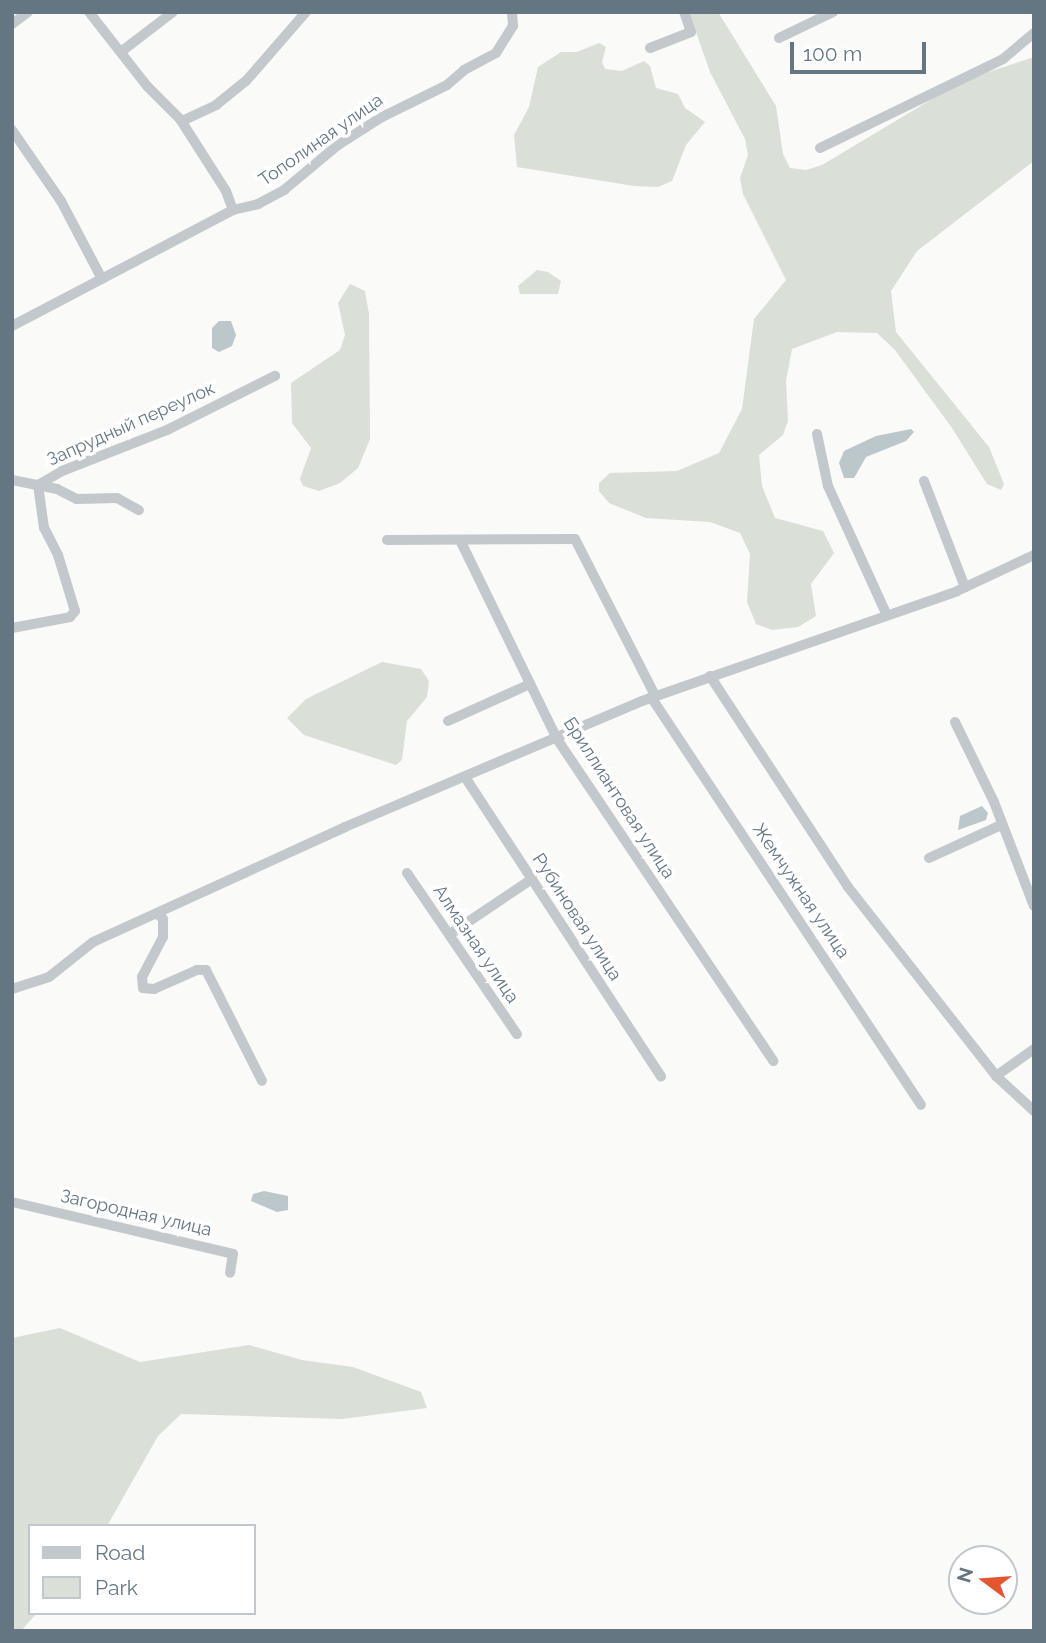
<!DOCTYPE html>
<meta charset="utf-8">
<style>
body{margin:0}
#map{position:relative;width:1046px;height:1643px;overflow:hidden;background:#fafaf8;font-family:Raleway,sans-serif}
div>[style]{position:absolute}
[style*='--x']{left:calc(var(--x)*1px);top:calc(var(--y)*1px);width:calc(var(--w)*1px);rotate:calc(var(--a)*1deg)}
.green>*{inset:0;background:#dadfd7}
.water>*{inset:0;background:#bbc7cb}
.minor>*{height:10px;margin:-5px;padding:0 5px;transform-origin:5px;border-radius:5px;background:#c3c8cc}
span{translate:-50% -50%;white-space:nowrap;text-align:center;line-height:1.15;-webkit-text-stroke:7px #fff;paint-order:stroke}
.street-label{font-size:18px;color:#657683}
.frame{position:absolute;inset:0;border:14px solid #657683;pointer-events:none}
.legend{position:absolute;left:28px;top:1524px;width:228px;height:91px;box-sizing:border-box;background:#fff;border:2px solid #c1c8cd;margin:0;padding:9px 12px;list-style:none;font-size:21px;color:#657683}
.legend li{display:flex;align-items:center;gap:14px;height:35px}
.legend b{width:35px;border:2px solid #c1c8cd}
.north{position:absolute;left:948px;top:1545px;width:70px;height:70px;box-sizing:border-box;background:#fff;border:2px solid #c1c8cd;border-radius:50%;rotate:286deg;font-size:19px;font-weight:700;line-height:28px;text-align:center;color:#657683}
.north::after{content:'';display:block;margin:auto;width:24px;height:32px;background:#e4572e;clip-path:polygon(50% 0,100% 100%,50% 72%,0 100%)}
.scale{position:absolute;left:790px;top:42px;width:136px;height:32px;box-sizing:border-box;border:4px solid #657683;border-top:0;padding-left:9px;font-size:21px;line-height:24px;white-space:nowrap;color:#657683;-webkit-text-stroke:5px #fff;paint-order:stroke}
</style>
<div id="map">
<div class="green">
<div style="clip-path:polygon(689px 12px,718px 12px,776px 106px,783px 154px,790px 168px,806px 170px,822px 165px,964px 80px,1034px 57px,1034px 161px,917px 251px,891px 291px,896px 332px,989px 447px,1004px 484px,1001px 490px,987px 484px,952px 428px,895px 350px,877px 333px,837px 332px,792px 349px,786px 381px,788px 421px,783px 435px,759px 455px,762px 486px,775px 518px,823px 531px,834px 553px,811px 584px,816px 616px,798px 627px,772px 630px,756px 624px,747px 602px,750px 554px,740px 533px,710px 522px,646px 518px,609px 503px,599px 491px,599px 483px,610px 473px,677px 471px,719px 453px,742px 409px,754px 319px,786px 280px,743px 194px,740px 178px,748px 155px,745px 139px,710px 72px)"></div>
<div style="clip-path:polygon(599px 43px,606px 47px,602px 62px,605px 69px,622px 71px,644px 61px,650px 66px,656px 88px,678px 94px,685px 108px,705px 122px,686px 145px,672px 181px,658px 187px,634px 186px,517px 167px,514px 135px,529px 107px,538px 67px,561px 52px,577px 52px)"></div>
<div style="clip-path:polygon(537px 270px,548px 272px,561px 281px,558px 294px,520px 294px,518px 286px)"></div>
<div style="clip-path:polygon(350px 284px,365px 291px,369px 314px,370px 439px,358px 468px,340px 483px,319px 491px,303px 486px,300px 479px,311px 448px,292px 423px,291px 383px,340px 350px,345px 335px,338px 303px)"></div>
<div style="clip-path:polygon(382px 662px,421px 669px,429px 681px,427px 697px,407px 721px,402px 760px,396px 765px,304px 735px,287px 718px,306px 699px)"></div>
<div style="clip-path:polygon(60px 1328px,140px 1362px,249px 1345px,302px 1360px,353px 1367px,421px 1392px,427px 1408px,342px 1419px,181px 1414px,158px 1436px,107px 1526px,30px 1526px,30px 1613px,37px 1613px,21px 1631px,12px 1631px,12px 1338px)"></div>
</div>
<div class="water">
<div style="clip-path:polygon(219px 321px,231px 321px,236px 335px,232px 346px,219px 352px,212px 348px,212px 328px)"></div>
<div style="clip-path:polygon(911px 429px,914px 432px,906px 441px,866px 457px,854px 478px,844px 478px,839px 463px,844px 451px,876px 436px)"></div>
<div style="clip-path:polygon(982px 806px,988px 813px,986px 820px,958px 830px,960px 816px)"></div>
<div style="clip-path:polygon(264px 1191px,288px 1196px,288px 1210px,277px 1212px,251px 1201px,253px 1194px)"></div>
</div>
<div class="minor">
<div style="--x:89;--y:12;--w:94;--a:51.9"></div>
<div style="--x:147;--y:86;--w:47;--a:45"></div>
<div style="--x:180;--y:119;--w:85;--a:57.4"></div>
<div style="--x:226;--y:191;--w:20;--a:70"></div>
<div style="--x:12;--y:24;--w:20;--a:-37"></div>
<div style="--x:779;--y:38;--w:60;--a:-25.7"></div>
<div style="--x:650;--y:48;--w:44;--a:-21.3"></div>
<div style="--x:691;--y:32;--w:21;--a:-109"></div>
<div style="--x:122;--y:51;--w:64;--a:-37.4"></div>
<div style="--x:182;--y:121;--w:38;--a:-25"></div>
<div style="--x:216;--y:105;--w:38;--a:-39"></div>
<div style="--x:246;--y:81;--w:91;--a:-49"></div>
<div style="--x:12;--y:130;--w:86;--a:55.4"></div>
<div style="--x:61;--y:201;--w:88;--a:62.3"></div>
<div style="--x:820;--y:148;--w:203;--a:-25.9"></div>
<div style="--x:1003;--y:59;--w:40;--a:-40"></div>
<div style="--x:12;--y:326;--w:250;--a:-27.7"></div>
<div style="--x:233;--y:210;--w:26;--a:-13"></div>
<div style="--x:258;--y:204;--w:30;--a:-28"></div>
<div style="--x:284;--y:190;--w:70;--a:-39.8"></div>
<div style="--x:338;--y:145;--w:52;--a:-32.5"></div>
<div style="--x:382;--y:117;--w:72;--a:-26.2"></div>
<div style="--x:447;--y:85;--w:23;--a:-41"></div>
<div style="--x:464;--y:70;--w:36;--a:-28"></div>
<div style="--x:496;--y:53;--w:32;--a:-58"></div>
<div style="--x:513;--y:26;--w:14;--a:-94"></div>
<div style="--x:817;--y:434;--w:53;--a:78.1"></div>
<div style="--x:828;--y:486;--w:140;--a:65.5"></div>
<div style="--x:12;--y:480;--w:46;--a:11.3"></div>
<div style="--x:57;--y:489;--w:22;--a:27"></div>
<div style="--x:77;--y:499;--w:40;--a:-1.4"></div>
<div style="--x:117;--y:498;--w:25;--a:29"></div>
<div style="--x:924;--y:481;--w:114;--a:68.9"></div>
<div style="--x:387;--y:540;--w:188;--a:-0.3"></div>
<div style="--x:575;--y:539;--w:175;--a:62.9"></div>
<div style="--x:460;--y:540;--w:221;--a:64"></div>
<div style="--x:557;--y:739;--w:388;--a:56.1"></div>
<div style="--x:12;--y:628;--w:59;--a:-10.7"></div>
<div style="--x:70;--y:617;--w:8;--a:-50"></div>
<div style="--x:75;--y:611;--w:59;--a:-106.9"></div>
<div style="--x:58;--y:555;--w:30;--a:-117"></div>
<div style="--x:44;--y:528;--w:43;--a:-97.9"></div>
<div style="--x:38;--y:485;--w:28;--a:-30"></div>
<div style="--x:62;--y:471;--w:113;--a:-21.3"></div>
<div style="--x:167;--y:430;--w:121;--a:-26.6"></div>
<div style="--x:710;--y:676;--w:252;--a:56.8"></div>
<div style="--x:848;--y:887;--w:240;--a:51.9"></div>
<div style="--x:996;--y:1076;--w:52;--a:42.6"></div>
<div style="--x:651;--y:697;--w:489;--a:56.5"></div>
<div style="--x:448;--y:721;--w:90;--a:-24.3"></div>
<div style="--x:955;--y:722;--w:89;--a:64"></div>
<div style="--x:994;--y:802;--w:111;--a:69"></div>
<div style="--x:465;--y:777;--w:358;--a:56.8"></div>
<div style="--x:929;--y:858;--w:79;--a:-24.6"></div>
<div style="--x:407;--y:873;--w:195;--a:55.7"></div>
<div style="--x:157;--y:913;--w:8;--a:45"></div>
<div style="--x:163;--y:919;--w:18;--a:90"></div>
<div style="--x:163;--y:937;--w:45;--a:117.7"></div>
<div style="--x:142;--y:977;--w:11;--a:85"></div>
<div style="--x:143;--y:988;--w:11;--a:5"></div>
<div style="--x:154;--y:989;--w:47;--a:-23.8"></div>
<div style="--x:197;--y:970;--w:9;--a:0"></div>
<div style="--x:206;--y:970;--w:124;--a:63.2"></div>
<div style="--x:450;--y:934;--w:99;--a:-33.9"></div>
<div style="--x:12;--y:989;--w:39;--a:-18"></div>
<div style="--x:49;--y:977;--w:56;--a:-38.5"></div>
<div style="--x:93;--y:942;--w:277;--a:-24.5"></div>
<div style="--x:345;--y:827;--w:323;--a:-23"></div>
<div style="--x:642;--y:701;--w:334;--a:-19.2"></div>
<div style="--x:957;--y:591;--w:85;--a:-25.1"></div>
<div style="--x:996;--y:1076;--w:47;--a:-35.4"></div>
<div style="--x:12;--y:1202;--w:227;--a:13.2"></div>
<div style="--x:233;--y:1254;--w:19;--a:99"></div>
</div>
<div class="street-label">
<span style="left:321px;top:140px;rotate:-35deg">Тополиная улица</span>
<span style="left:131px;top:424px;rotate:-24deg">Запрудный переулок</span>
<span style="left:619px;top:798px;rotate:57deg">Бриллиантовая улица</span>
<span style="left:801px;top:891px;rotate:56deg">Жемчужная улица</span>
<span style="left:577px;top:917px;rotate:57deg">Рубиновая улица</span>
<span style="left:476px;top:944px;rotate:56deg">Алмазная улица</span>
<span style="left:136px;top:1213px;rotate:13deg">Загородная улица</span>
</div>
<div class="frame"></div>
<ul class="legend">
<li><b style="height:9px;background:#c3c8cc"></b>Road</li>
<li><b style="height:19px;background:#dadfd7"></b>Park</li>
</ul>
<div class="north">N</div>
<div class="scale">100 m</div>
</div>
